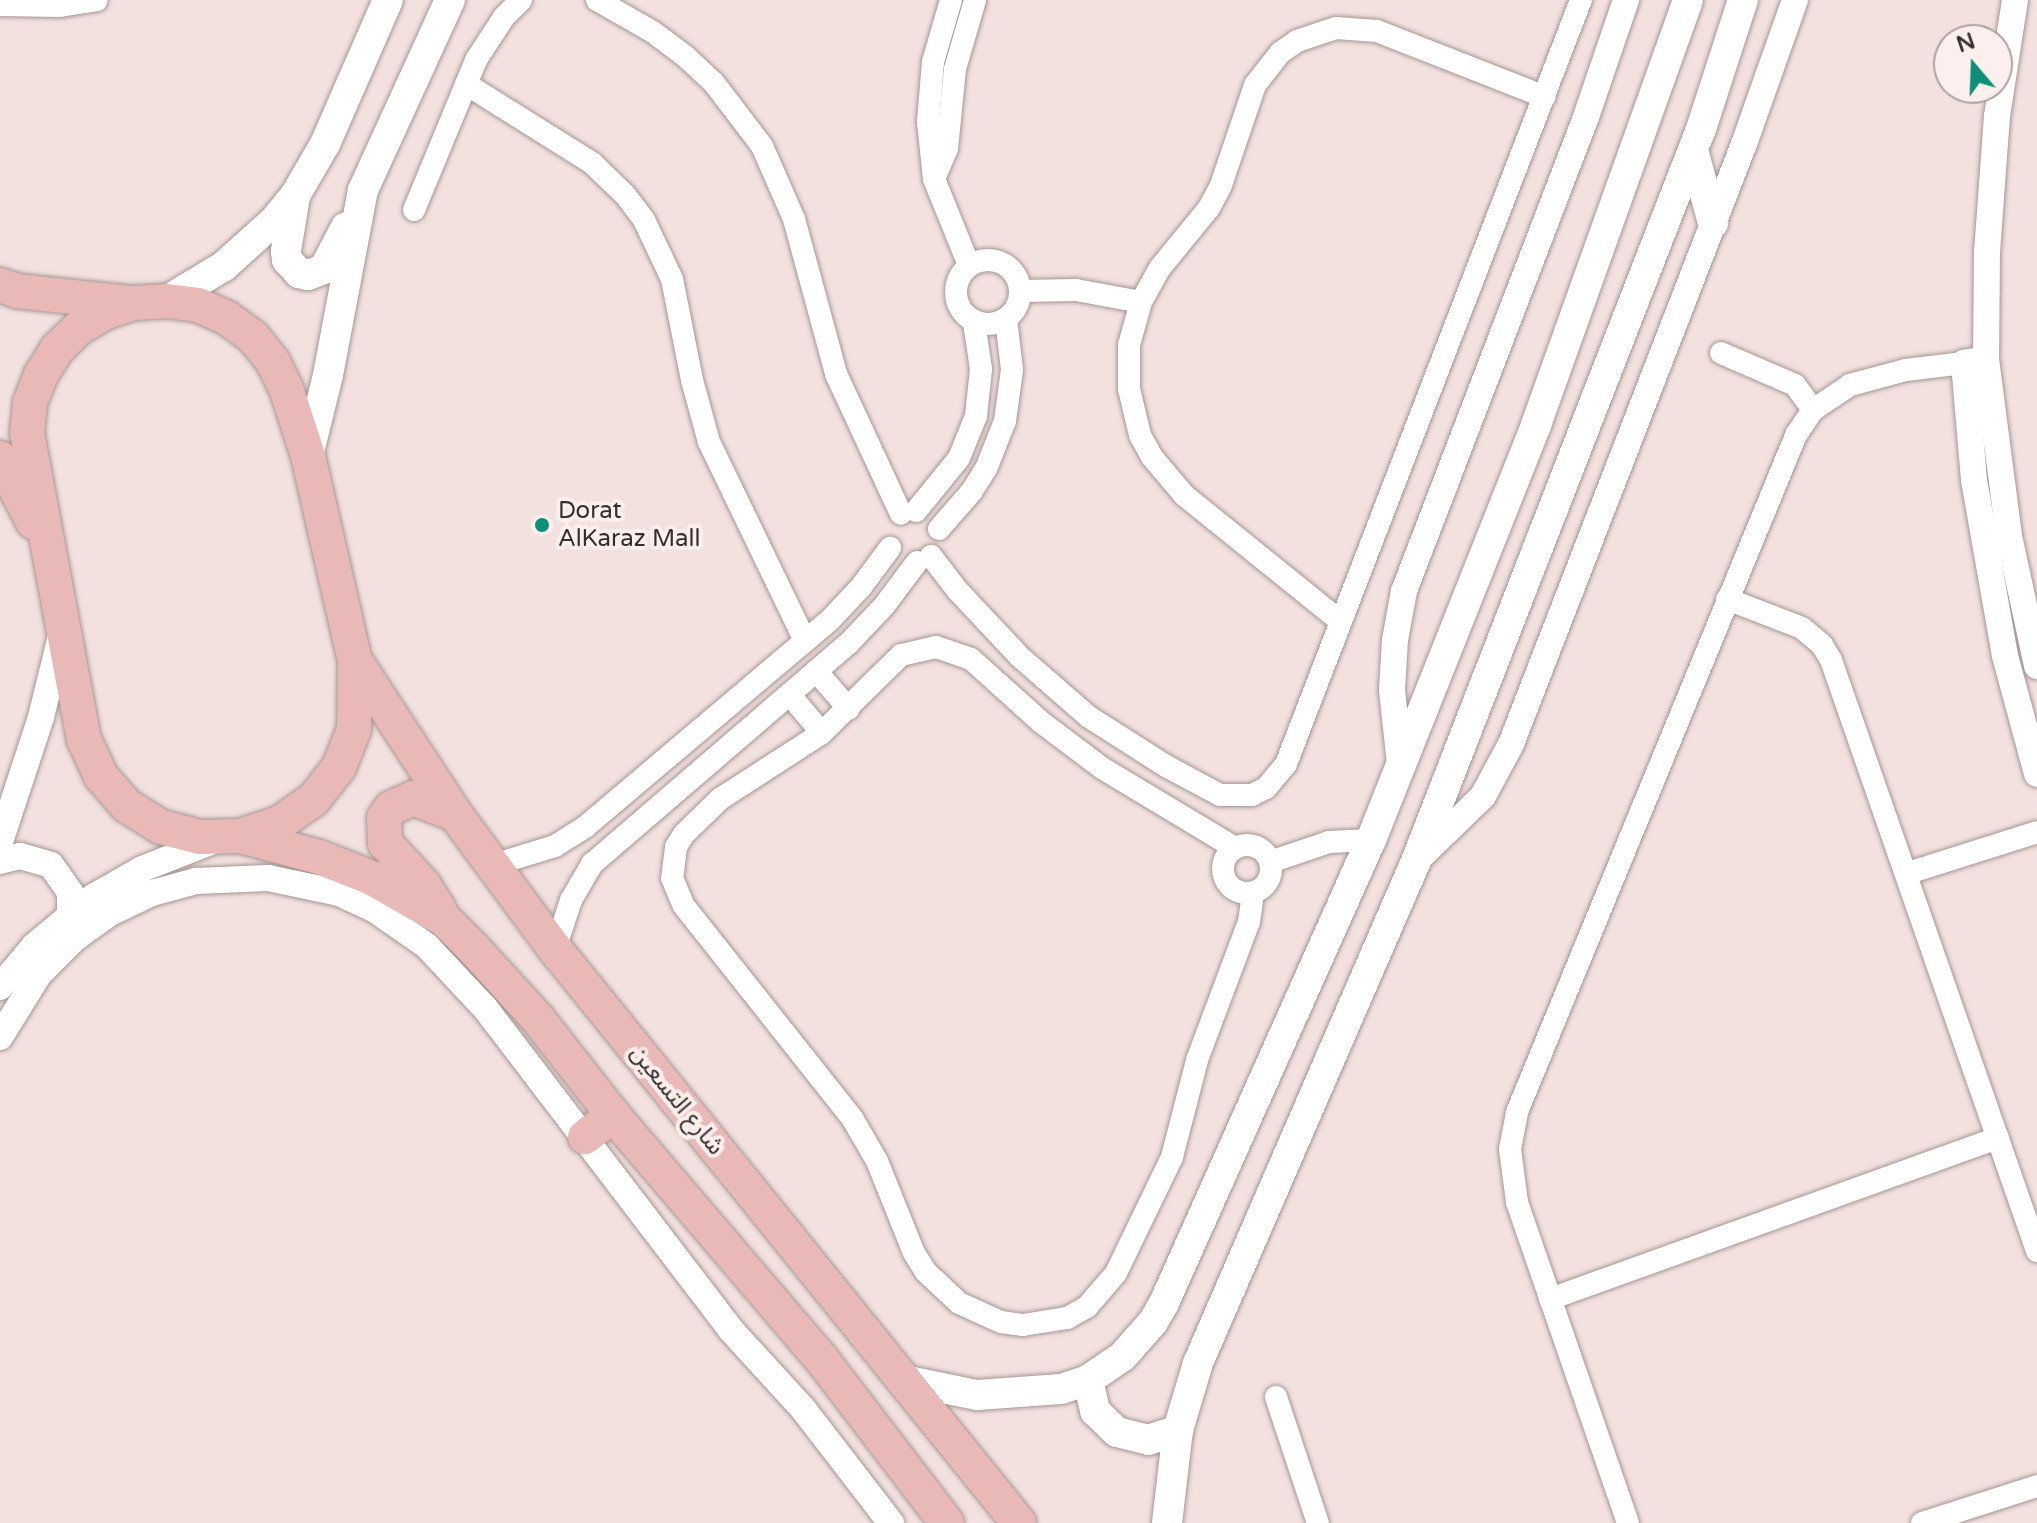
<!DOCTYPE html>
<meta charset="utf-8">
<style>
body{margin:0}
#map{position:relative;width:2037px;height:1523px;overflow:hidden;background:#f2e1df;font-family:"Varela Round","Noto Sans Arabic",sans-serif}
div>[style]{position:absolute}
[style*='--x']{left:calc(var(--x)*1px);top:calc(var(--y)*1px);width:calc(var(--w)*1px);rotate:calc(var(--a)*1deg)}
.roads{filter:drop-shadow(0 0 2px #a69694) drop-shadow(0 0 2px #a69694)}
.minor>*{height:22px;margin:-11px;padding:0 11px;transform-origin:11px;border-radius:11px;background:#fff}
.minor>.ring{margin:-11px;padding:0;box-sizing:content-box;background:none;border:22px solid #fff;border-radius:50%}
.tertiary>*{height:26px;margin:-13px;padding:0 13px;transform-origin:13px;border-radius:13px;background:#fff}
.secondary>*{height:30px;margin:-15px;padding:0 15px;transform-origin:15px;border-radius:15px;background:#fff}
.primary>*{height:34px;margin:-17px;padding:0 17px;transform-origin:17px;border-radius:17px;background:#e8b9b6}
.dots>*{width:22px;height:22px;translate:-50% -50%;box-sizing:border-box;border:4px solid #fdefed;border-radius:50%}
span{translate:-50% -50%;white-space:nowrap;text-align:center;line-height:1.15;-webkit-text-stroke:8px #fdefed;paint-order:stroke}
.poi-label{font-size:24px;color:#352f2e}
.left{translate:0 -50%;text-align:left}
.street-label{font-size:24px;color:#352f2e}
.north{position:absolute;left:1933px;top:24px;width:80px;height:80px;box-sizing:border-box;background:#fdefed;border:2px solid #ada2a1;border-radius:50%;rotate:341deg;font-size:22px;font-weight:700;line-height:32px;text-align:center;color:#352f2e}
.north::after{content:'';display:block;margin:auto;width:28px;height:36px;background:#0b9077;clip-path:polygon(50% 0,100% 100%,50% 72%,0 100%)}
</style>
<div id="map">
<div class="roads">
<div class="minor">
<div style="--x:597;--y:0;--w:64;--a:29.7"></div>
<div style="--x:653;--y:32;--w:40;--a:37"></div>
<div style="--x:685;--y:56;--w:40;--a:43"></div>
<div style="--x:714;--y:83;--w:79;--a:52.7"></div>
<div style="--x:762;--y:146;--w:80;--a:66.3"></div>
<div style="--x:794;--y:219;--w:161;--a:74.8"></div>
<div style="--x:836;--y:374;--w:154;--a:65.1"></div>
<div style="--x:951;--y:0;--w:65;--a:106.2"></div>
<div style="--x:933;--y:62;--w:60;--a:94.8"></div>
<div style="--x:928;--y:122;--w:57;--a:84"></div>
<div style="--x:934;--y:179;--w:93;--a:67.9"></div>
<div style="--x:0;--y:5;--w:60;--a:1"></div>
<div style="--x:60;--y:6;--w:37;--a:-9"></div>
<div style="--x:466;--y:84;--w:149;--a:32.1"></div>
<div style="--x:592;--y:163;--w:47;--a:44.1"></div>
<div style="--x:626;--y:196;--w:30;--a:53"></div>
<div style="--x:644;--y:220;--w:65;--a:64.6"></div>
<div style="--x:672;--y:279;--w:103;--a:78.8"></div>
<div style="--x:692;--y:380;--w:64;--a:74.7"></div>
<div style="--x:709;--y:442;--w:221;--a:64.2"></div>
<div style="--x:934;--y:179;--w:33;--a:-67"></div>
<div style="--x:947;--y:149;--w:80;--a:-84.3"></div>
<div style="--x:955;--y:69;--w:72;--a:-73.8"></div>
<div style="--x:414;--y:210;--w:162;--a:-67.5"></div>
<div style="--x:476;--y:60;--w:51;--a:-56.9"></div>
<div style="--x:504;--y:17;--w:24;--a:-45"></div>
<div class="ring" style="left:956px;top:260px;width:42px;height:42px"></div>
<div style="--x:1021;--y:291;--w:55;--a:-1"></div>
<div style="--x:1076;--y:290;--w:66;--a:10.5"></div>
<div style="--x:1721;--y:353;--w:81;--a:23.4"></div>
<div style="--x:1795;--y:385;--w:31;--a:54"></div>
<div style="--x:916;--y:511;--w:68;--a:-50.9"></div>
<div style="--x:959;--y:458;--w:45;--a:-68"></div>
<div style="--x:976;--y:416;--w:47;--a:-83.9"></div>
<div style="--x:981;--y:369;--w:48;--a:-98.5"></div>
<div style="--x:939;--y:529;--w:50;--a:-49"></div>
<div style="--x:972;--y:491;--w:26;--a:-58"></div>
<div style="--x:986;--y:469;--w:52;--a:-68.4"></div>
<div style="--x:1005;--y:421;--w:51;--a:-82.2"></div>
<div style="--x:1012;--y:370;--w:51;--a:-96.7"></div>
<div style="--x:931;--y:556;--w:44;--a:52.4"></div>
<div style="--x:958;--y:591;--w:91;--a:46.8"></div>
<div style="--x:1020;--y:657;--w:91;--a:41"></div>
<div style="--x:1089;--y:717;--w:91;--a:32.5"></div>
<div style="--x:1166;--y:766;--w:61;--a:28.2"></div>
<div style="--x:1220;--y:795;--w:32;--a:0"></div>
<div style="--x:1252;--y:795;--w:16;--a:-27"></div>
<div style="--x:1266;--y:788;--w:31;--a:-50"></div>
<div style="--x:1286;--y:764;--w:819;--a:-68.89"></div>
<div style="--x:1727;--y:599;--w:80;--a:21.1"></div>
<div style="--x:1802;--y:628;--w:26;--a:40"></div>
<div style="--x:1822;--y:645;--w:17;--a:59"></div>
<div style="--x:1831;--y:660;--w:626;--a:70.78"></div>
<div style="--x:1340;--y:621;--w:201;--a:-141.1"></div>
<div style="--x:1184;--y:495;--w:50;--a:-130.1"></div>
<div style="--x:1152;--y:457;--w:25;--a:-119"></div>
<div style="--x:1140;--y:435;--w:47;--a:-103.4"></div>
<div style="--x:1129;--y:389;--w:44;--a:-90"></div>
<div style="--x:1129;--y:345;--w:45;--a:-74.4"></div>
<div style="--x:1141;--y:302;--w:39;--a:-61"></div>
<div style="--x:1160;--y:268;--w:77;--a:-50.8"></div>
<div style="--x:1209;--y:208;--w:26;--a:-62"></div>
<div style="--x:1221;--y:185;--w:106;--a:-71.2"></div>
<div style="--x:1255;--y:85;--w:41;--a:-52"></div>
<div style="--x:1280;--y:53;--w:21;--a:-35"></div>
<div style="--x:1297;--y:41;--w:41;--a:-18.4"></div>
<div style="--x:1336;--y:28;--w:41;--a:4.2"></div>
<div style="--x:1377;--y:31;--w:180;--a:21.4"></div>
<div style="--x:816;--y:671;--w:50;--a:49"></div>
<div style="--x:789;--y:694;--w:51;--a:49.8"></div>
<div class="ring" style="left:1223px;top:845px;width:26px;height:26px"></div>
<div style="--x:1235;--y:848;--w:155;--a:-149"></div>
<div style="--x:1102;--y:768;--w:76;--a:-143"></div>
<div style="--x:1041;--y:722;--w:94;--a:-138"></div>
<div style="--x:971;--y:659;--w:37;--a:-161"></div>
<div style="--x:936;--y:647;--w:36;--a:167"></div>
<div style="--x:901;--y:655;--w:111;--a:135.4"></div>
<div style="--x:822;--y:733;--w:121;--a:147.1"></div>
<div style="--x:720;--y:799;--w:50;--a:135.8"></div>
<div style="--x:684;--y:834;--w:15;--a:122"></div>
<div style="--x:676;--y:847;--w:31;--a:97"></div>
<div style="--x:672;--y:878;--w:30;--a:67"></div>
<div style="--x:684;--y:906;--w:270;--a:51.6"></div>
<div style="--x:852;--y:1118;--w:50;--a:59.8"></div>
<div style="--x:877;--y:1161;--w:99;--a:68.1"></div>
<div style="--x:914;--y:1253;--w:22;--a:58"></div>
<div style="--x:926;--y:1272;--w:45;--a:43.2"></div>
<div style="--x:959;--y:1303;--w:46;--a:24.3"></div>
<div style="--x:1001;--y:1322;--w:22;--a:8"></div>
<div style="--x:1023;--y:1325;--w:45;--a:-9"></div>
<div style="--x:1067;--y:1318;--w:23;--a:-29"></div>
<div style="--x:1087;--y:1307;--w:45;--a:-49.5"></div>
<div style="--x:1116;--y:1273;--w:129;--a:-64.2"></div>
<div style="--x:1172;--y:1157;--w:100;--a:-75.5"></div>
<div style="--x:1197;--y:1060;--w:147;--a:-69.4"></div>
<div style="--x:1249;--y:922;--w:29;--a:-82"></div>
<div style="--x:1270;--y:862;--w:62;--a:-18.7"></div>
<div style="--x:1329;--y:842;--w:42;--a:-2.7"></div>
<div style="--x:493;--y:865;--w:65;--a:-17"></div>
<div style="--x:555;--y:846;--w:36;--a:-32"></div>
<div style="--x:585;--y:827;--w:319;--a:-40.2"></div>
<div style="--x:829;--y:621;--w:47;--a:-46.7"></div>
<div style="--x:861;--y:587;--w:49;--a:-53.4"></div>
<div style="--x:1908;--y:873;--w:135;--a:-17.6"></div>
<div style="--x:555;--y:949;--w:52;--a:-71.9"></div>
<div style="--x:571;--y:900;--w:42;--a:-59.7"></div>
<div style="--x:592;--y:864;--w:338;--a:-40.7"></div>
<div style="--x:848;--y:644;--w:52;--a:-46.5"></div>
<div style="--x:884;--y:606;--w:55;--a:-53.1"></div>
<div style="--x:1550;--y:1299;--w:476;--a:-19.8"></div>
<div style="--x:1276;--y:1397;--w:133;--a:71.6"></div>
<div style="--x:1628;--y:1523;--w:340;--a:-109.1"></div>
<div style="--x:1517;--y:1202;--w:53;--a:-97.5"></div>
<div style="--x:1510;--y:1149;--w:38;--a:-79"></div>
<div style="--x:1517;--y:1112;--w:732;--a:-67.6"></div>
<div style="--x:1796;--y:435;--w:30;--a:-56"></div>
<div style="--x:1813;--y:410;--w:45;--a:-34"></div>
<div style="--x:1850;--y:385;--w:58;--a:-15"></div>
<div style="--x:1906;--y:370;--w:58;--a:-6.9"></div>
<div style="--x:1922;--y:1523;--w:121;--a:-17.8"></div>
</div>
<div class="tertiary">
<div style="--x:2015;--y:0;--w:117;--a:98.8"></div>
<div style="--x:1997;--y:116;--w:135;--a:94.2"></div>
<div style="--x:1987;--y:251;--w:108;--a:90.5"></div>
<div style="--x:1986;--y:359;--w:178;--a:82.6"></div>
<div style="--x:2009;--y:536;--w:133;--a:77.8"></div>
<div style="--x:1986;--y:359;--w:22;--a:170"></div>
<div style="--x:1964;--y:363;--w:117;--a:85.1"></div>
<div style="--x:1974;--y:480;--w:179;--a:80"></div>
<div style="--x:2005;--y:656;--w:122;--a:74.8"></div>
<div style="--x:1400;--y:764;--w:74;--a:-96.2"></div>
<div style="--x:1392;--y:690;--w:50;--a:-86.6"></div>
<div style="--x:1395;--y:640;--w:50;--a:-79.6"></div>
<div style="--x:1404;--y:591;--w:508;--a:-68.99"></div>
<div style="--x:1586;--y:117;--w:124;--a:-71.1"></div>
<div style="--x:0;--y:842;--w:132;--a:-71.8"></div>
<div style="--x:41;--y:717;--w:83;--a:-76.1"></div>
<div style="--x:0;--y:861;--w:21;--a:-14"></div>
<div style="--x:20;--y:856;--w:32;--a:16"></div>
<div style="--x:51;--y:865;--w:33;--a:55"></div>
<div style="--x:70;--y:892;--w:22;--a:90"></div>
<div style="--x:1416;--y:861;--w:93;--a:-44.1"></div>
<div style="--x:1483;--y:796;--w:59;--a:-61.7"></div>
<div style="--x:1511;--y:744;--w:644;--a:-68.78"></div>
<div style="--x:1744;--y:144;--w:153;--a:-70.5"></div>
<div style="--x:0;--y:987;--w:53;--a:-50.3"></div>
<div style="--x:34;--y:946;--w:77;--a:-39.7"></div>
<div style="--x:93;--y:897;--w:56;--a:-29.7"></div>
<div style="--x:142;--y:869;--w:82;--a:-21.5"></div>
<div style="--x:0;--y:1037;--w:74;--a:-58.2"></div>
<div style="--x:39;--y:974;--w:49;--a:-45"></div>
<div style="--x:74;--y:939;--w:44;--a:-35.8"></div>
<div style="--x:110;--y:913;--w:47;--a:-25.5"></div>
<div style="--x:152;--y:893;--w:46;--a:-15.3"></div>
<div style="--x:196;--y:881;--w:72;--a:-2.4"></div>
<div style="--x:268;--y:878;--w:73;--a:11.9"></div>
<div style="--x:339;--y:893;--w:38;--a:25"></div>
<div style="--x:374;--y:909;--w:65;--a:34.9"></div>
<div style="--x:427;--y:946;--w:85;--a:46.9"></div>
<div style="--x:485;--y:1008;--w:405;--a:52.6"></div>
<div style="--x:731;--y:1330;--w:108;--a:47.6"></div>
<div style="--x:804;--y:1410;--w:143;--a:52.4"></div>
</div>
<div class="secondary">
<div style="--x:1693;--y:150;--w:76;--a:74.7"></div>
<div style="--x:295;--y:196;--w:56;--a:99.3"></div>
<div style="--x:286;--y:251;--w:9;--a:84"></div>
<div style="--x:287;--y:260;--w:18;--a:47"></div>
<div style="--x:299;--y:273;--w:9;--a:13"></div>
<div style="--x:308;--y:275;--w:17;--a:-21"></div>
<div style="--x:324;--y:269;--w:47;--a:-62.4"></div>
<div style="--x:166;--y:301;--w:68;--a:-31.1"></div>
<div style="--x:224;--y:266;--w:69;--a:-42"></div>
<div style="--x:275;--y:220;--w:33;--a:-51"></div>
<div style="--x:296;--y:194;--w:58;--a:-59.9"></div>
<div style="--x:325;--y:144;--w:157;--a:-66.4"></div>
<div style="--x:308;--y:456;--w:83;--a:-76.1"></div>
<div style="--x:328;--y:375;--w:188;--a:-79.3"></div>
<div style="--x:363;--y:190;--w:209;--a:-65.4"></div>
<div style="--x:903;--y:1380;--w:76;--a:11.5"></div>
<div style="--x:977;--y:1395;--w:84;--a:-4.1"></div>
<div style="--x:1061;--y:1389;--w:28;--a:-18"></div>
<div style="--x:1088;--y:1380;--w:42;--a:-34.4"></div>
<div style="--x:1123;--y:1356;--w:45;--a:-48.6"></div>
<div style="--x:1153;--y:1322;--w:22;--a:-60"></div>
<div style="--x:1164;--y:1303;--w:507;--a:-65.91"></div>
<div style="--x:1371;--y:840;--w:450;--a:-68.3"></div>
<div style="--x:1537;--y:422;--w:448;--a:-70.3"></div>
<div style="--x:1088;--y:1380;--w:32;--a:77"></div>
<div style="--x:1095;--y:1411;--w:30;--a:44"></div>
<div style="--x:1117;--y:1432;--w:32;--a:14"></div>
<div style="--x:1148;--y:1440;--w:32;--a:-18"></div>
<div style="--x:1167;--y:1523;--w:94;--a:-83.3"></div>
<div style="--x:1178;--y:1430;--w:70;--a:-73.4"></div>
<div style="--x:1198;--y:1363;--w:547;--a:-66.53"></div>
<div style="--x:1416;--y:861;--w:786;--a:-68.73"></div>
<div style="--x:1701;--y:129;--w:136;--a:-72"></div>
</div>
<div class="primary">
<div style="--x:0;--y:285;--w:18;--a:19"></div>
<div style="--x:17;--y:291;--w:113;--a:6.1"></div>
<div style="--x:166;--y:301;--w:32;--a:7"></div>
<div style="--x:198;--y:305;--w:32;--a:24"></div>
<div style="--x:227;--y:318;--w:32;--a:36"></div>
<div style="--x:253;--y:337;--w:32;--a:51"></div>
<div style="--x:273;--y:362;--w:32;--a:64"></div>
<div style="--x:287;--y:391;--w:68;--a:72.1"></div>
<div style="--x:308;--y:456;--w:210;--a:77.1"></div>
<div style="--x:355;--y:661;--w:68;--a:90.8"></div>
<div style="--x:354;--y:729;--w:41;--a:111.5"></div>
<div style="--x:339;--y:767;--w:41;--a:128"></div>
<div style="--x:314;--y:799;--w:42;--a:144.8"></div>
<div style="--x:280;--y:823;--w:41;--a:161.6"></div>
<div style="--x:241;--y:836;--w:41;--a:178.6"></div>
<div style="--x:200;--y:837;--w:40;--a:-165.6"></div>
<div style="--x:161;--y:827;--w:40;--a:-148"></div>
<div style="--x:127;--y:806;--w:40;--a:-131"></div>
<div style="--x:101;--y:776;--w:40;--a:-115"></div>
<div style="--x:84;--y:740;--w:312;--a:-100.5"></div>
<div style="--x:27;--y:433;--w:30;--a:-84"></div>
<div style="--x:30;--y:403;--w:30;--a:-69"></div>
<div style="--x:41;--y:375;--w:31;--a:-58"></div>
<div style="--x:57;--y:349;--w:30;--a:-44"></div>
<div style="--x:79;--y:328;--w:29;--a:-31"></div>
<div style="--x:104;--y:313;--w:31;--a:-19"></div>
<div style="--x:133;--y:303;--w:33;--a:-3"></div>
<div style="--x:0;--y:458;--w:72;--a:62.7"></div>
<div style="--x:356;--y:662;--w:181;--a:56.9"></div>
<div style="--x:455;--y:814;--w:168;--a:53.5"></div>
<div style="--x:555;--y:949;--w:738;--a:51.05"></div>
<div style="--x:241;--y:836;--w:81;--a:15.1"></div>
<div style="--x:319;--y:857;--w:57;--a:21.6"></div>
<div style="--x:372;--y:878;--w:84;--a:29.9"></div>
<div style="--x:445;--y:920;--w:40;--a:45"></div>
<div style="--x:473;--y:948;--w:96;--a:47.5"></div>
<div style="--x:538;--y:1019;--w:122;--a:52"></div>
<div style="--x:613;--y:1115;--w:323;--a:49.5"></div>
<div style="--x:823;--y:1361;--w:204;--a:52.6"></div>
<div style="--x:440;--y:911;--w:32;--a:-122"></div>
<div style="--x:423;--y:884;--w:56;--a:-132.8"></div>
<div style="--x:385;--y:843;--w:25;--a:-92"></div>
<div style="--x:384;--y:818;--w:12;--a:-55"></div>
<div style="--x:391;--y:808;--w:24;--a:-24"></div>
<div style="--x:413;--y:798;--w:45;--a:20.9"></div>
<div style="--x:585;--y:1137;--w:36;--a:-38"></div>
</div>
</div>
<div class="dots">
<div style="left:542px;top:525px;background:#0b9077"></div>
</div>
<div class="poi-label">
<span class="left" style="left:558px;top:525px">Dorat<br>AlKaraz Mall</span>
</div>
<div class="street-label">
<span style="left:677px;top:1100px;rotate:51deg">شارع التسعين</span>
</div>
<div class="north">N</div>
</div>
